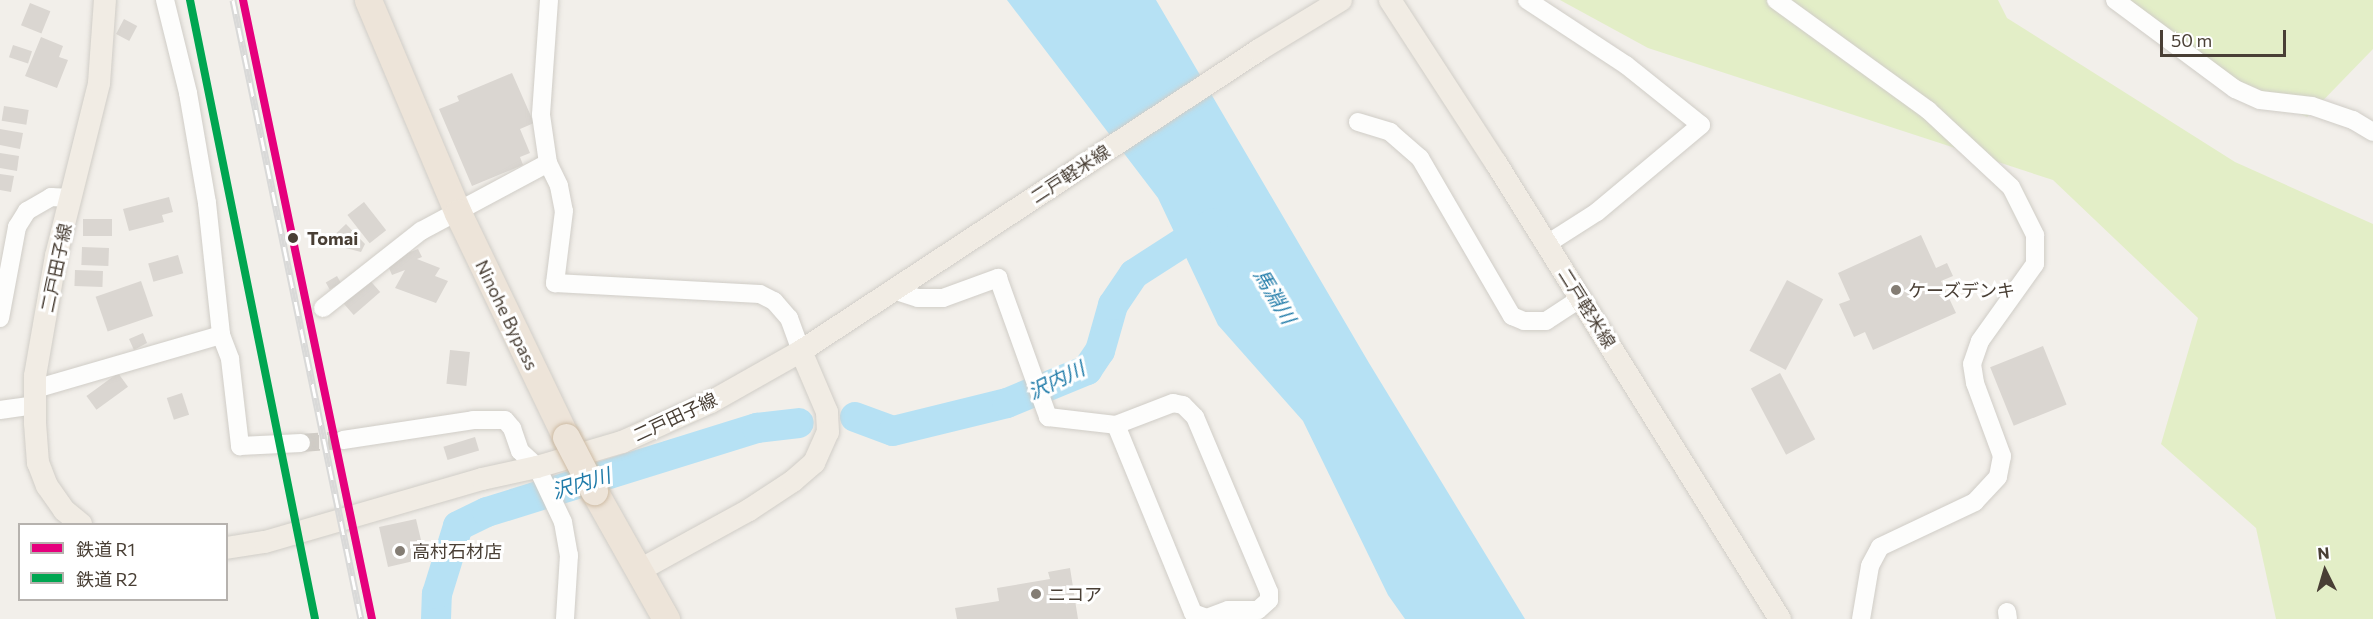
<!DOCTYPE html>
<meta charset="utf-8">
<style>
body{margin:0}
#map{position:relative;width:2373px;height:619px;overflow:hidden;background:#f2efea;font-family:Commissioner,"Noto Sans JP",sans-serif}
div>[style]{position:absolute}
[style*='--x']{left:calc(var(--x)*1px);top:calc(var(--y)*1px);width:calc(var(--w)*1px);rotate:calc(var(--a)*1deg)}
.green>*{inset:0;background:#e3eec7}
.water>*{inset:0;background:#b6e1f4}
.river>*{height:30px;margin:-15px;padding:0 15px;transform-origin:15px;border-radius:15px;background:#b6e1f4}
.building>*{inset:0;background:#dad6d1;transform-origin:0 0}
.minor-tunnel>*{height:18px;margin-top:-9px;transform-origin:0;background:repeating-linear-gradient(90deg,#d0ccc6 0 18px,transparent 0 27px)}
.roads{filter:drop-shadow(0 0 2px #d0cdc7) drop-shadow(0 0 2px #d0cdc7)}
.minor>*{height:18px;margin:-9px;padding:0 9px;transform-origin:9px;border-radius:9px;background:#fdfdfc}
.major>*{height:22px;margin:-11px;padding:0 11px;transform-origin:11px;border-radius:11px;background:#f1ece4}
.highway>*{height:27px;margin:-13.5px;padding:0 13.5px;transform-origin:13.5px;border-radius:13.5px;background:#ede4d9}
.rail>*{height:7px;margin-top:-3.5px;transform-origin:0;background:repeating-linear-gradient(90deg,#fff 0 14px,#d9d9d8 0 28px);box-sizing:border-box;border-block:2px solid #d9d9d8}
.bridges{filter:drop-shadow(0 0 2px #cdbaa2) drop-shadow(0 0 2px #cdbaa2)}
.highway-bridge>*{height:27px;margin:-13.5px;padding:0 13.5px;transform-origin:13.5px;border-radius:13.5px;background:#ede4d9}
.rail-1>*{height:8px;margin:-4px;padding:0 4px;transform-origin:4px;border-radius:4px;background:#e5007d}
.rail-2>*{height:8px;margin:-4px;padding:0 4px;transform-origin:4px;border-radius:4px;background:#00a651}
.dots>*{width:16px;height:16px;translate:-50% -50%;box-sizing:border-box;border:3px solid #fff;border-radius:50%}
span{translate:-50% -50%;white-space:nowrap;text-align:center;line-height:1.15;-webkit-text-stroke:6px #fff;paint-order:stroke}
.street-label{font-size:18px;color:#493f35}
.stop-label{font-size:18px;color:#493f35;font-weight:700}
.left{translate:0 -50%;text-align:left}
.poi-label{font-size:18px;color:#493f35}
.water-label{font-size:20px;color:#1e7aa8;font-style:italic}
.legend{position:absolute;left:18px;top:523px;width:210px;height:78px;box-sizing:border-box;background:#fff;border:2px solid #b6b2ae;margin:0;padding:8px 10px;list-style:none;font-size:18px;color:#493f35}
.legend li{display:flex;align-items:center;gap:12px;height:30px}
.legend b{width:30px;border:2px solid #b6b2ae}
.north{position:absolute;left:2295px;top:541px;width:60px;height:60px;-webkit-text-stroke:4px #fff;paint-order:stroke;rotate:355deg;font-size:16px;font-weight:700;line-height:24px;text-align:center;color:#493f35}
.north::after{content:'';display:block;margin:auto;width:21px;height:27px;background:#493f35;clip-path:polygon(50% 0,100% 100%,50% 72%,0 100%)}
.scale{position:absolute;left:2160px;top:30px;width:126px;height:27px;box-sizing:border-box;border:3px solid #493f35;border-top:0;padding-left:8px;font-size:18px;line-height:21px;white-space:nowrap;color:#493f35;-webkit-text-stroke:4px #fff;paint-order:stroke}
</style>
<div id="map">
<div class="green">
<div style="clip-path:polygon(1560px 0,1998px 0,2007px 18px,2235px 162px,2373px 224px,2373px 619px,2276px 619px,2256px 528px,2161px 444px,2198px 318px,2053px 180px,1648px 48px)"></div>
<div style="clip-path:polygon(2128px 0,2373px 0,2373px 49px,2307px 117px,2161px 42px)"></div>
</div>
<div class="water">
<div style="clip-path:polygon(1007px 0,1156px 0,1369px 363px,1525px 619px,1405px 619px,1388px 595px,1303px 421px,1218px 325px,1158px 198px)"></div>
</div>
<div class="river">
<div style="--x:855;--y:417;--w:40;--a:20.2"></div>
<div style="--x:893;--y:431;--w:117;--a:-13.8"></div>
<div style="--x:1007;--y:403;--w:87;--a:-22.4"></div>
<div style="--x:1087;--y:370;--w:23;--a:-56"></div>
<div style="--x:1100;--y:351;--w:48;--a:-74.2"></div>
<div style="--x:1113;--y:305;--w:37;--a:-56"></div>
<div style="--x:1134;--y:274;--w:94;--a:-32.8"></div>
<div style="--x:436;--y:619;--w:25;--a:-88"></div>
<div style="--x:437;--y:594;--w:71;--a:-72.8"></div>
<div style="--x:458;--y:526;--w:32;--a:-26"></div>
<div style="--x:487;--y:512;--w:283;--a:-17.3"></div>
<div style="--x:757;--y:428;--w:42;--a:-6.8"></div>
</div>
<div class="building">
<div style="left:30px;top:3px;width:22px;height:24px;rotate:22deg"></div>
<div style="left:124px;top:19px;width:15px;height:17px;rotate:28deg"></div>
<div style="clip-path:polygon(41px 37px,63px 46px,59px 57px,68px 60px,57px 88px,25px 76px)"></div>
<div style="left:13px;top:45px;width:20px;height:13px;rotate:18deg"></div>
<div style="clip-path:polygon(512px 73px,534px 123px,520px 129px,530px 153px,520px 157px,523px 165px,472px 186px,439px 109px,459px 101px,457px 96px)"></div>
<div style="left:4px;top:106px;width:25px;height:15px;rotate:9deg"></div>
<div style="clip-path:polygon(0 129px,23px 133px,20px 149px,0 145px)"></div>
<div style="clip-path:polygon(0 153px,19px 156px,17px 171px,0 168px)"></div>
<div style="clip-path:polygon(0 174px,14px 176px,11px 192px,0 190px)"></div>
<div style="clip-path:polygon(169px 197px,173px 212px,162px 215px,164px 222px,129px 231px,123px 209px)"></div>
<div style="left:364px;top:202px;width:36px;height:21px;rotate:52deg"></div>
<div style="left:83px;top:219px;width:29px;height:17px"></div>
<div style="clip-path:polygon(346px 224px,365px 244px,361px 252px,326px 243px)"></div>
<div style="clip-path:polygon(1921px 235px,1936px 268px,1947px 263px,1953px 276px,1941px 281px,1956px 313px,1873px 350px,1865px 332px,1854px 337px,1839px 304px,1850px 300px,1838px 273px)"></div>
<div style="left:82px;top:247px;width:27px;height:18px;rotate:2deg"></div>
<div style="clip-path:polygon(418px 249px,422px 257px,417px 259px,440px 268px,435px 276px,448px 281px,436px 303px,395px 288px,405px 270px,392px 275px,386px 261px)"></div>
<div style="left:178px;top:255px;width:19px;height:31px;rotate:74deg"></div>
<div style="left:75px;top:270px;width:28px;height:16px;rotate:2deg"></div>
<div style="left:337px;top:276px;width:8px;height:13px;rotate:60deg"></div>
<div style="left:367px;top:277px;width:20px;height:35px;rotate:49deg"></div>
<div style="left:1787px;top:280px;width:41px;height:80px;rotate:28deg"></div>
<div style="left:141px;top:281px;width:37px;height:48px;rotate:71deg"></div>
<div style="clip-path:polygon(143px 333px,147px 343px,134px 350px,129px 339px)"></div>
<div style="left:2043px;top:346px;width:63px;height:57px;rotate:68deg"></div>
<div style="left:450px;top:350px;width:20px;height:34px;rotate:6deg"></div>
<div style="left:118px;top:373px;width:17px;height:39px;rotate:54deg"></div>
<div style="left:1780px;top:373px;width:75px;height:33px;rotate:62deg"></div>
<div style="left:182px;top:393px;width:23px;height:16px;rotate:72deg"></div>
<div style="left:475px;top:437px;width:14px;height:33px;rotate:73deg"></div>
<div style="clip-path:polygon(416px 519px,421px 540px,414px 542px,418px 560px,388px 567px,379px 527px)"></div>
<div style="clip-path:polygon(1070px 568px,1078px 619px,957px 619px,955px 608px,999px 601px,997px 588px,1050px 579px,1048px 572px)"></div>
</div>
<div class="minor-tunnel">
<div style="--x:301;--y:443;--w:42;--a:-4.1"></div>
</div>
<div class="roads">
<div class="minor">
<div style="--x:165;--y:0;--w:96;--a:76.1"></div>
<div style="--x:188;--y:93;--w:112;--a:80.2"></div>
<div style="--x:207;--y:203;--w:133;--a:83.9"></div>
<div style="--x:221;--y:335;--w:26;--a:69"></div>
<div style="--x:230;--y:359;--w:88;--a:83.4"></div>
<div style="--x:240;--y:446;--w:61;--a:-2.8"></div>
<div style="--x:549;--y:0;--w:115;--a:94"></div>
<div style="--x:541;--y:115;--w:49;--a:81.7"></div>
<div style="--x:548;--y:163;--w:25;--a:64"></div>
<div style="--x:559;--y:186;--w:25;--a:79"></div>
<div style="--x:564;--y:211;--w:73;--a:97.1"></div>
<div style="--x:555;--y:283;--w:205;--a:3.1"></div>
<div style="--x:760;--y:294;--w:16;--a:27"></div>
<div style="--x:774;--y:301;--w:23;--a:49"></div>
<div style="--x:789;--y:318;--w:35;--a:70"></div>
<div style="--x:1527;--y:0;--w:118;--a:33.3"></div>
<div style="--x:1626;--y:65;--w:96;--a:38.7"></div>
<div style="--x:1701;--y:125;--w:136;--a:140.1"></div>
<div style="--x:1597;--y:212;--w:59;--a:147.4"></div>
<div style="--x:1776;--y:0;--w:188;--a:35.9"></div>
<div style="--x:1928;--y:110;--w:113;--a:42.9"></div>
<div style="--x:2011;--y:187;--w:54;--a:63.4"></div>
<div style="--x:2035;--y:235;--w:29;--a:90"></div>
<div style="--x:2035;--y:264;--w:95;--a:125.5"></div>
<div style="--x:1980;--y:341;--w:24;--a:109"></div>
<div style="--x:1972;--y:364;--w:19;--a:81"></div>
<div style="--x:1975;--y:383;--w:78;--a:69.7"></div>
<div style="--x:2002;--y:456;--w:21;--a:101"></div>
<div style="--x:1998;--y:477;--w:34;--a:133"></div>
<div style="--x:1975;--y:502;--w:105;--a:154.7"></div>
<div style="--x:1880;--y:547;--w:21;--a:118"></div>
<div style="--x:1870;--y:566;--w:54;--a:99.6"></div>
<div style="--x:2115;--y:0;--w:149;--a:36.6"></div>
<div style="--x:2235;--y:89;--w:27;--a:24"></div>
<div style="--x:2260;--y:100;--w:52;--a:6.6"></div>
<div style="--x:2312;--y:106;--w:43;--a:18.9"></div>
<div style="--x:2353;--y:120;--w:23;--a:31"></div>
<div style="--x:1358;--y:122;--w:34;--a:17"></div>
<div style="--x:1390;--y:132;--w:40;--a:41"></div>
<div style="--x:1420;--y:158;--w:183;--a:59.8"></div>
<div style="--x:1512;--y:316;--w:13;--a:23"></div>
<div style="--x:1524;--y:321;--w:22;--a:0"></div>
<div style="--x:1546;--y:321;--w:42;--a:-33.3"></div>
<div style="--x:893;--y:290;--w:26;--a:18"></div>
<div style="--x:918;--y:298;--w:25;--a:0"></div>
<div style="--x:943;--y:298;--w:59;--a:-20"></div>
<div style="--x:998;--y:278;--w:148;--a:70.2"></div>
<div style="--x:1048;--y:417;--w:68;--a:6.7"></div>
<div style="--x:1116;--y:425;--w:203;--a:67.7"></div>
<div style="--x:1193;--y:613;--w:15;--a:20"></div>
<div style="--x:1207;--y:618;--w:22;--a:-21"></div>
<div style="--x:1228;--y:610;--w:30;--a:0"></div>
<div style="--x:1258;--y:610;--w:15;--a:-42"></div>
<div style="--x:1269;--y:600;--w:8;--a:-90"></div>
<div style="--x:1269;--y:592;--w:190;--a:-112.9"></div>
<div style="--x:1195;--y:417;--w:17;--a:-135"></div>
<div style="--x:1183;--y:405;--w:10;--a:-169"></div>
<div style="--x:1173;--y:403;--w:61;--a:158.9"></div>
<div style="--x:323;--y:308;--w:125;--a:-38.2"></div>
<div style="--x:421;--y:231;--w:144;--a:-28.2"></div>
<div style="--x:0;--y:318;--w:93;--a:-79.4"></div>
<div style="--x:17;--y:227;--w:19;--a:-58"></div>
<div style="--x:27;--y:211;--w:28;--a:-30"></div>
<div style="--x:51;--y:197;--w:20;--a:3"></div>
<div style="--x:35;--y:389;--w:194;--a:-16.2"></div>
<div style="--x:0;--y:410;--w:35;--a:-8"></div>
<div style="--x:343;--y:440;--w:132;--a:-8.7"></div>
<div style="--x:473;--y:420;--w:32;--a:0"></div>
<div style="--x:505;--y:420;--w:11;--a:49"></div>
<div style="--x:512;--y:428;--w:24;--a:71"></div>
<div style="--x:520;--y:451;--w:23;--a:43"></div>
<div style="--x:537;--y:467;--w:61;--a:64.7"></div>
<div style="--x:563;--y:522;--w:34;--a:80"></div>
<div style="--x:569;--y:555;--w:64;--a:93.6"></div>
<div style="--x:2007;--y:612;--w:7;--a:82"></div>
</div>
<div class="major">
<div style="--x:1390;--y:0;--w:194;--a:57"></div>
<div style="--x:1496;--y:163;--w:537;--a:58.09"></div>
<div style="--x:81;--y:524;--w:22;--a:-141"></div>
<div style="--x:64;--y:510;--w:29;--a:-125"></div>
<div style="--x:47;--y:486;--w:25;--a:-111"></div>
<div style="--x:38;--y:463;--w:40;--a:-94.3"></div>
<div style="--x:35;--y:423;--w:47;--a:-90"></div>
<div style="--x:35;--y:376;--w:122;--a:-80.1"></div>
<div style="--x:56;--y:256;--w:178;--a:-76"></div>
<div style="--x:99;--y:83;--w:83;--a:-85.9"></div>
<div style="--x:226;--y:548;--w:39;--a:-9"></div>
<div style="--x:265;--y:542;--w:226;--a:-16.2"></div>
<div style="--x:482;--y:479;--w:56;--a:-12.3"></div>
<div style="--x:537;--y:467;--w:89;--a:-16.4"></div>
<div style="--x:622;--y:442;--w:98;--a:-24.2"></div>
<div style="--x:711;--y:402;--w:103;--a:-29.5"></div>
<div style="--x:801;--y:351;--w:548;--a:-33.31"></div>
<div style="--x:1259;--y:50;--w:96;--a:-31.4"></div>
<div style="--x:638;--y:571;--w:127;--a:-28.8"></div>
<div style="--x:749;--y:510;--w:53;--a:-33.4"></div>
<div style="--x:793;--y:481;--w:28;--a:-41"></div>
<div style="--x:814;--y:463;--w:34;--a:-66"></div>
<div style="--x:828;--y:432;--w:20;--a:-93"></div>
<div style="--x:827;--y:412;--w:66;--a:-113.1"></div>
</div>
<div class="highway">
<div style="--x:368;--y:0;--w:231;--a:67.1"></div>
<div style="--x:458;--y:213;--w:249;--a:64.3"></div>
<div style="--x:594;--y:491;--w:147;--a:60.6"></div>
</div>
</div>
<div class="rail">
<div style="--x:233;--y:0;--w:632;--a:78.32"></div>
<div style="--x:243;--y:0;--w:632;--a:78.23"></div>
</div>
<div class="bridges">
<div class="highway-bridge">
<div style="--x:566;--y:437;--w:61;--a:62.6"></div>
</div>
</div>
<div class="rail-1">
<div style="--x:243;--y:0;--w:632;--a:78.23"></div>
</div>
<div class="rail-2">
<div style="--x:190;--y:0;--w:631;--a:78.58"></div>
</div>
<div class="dots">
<div style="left:293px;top:238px;background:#493f35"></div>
<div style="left:1896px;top:290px;background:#847d74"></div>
<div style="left:400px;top:551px;background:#847d74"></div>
<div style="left:1036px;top:594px;background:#847d74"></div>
</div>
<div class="street-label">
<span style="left:1070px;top:174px;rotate:-33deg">二戸軽米線</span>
<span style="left:56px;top:268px;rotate:-78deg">二戸田子線</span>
<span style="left:1587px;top:308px;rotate:58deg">二戸軽米線</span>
<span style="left:507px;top:315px;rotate:64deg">Ninohe Bypass</span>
<span style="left:675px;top:417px;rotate:-25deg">二戸田子線</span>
</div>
<div class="stop-label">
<span class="left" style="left:307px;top:238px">Tomai</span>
</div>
<div class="poi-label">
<span class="left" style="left:1908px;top:290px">ケーズデンキ</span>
<span class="left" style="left:412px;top:551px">高村石材店</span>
<span class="left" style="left:1048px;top:594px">ニコア</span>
</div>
<div class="water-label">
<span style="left:1275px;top:296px;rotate:59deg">馬淵川</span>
<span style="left:1056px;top:380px;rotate:-26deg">沢内川</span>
<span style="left:581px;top:483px;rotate:-17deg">沢内川</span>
</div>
<ul class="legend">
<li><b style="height:8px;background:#e5007d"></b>鉄道 R1</li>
<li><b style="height:8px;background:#00a651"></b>鉄道 R2</li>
</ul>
<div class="north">N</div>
<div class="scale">50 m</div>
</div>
